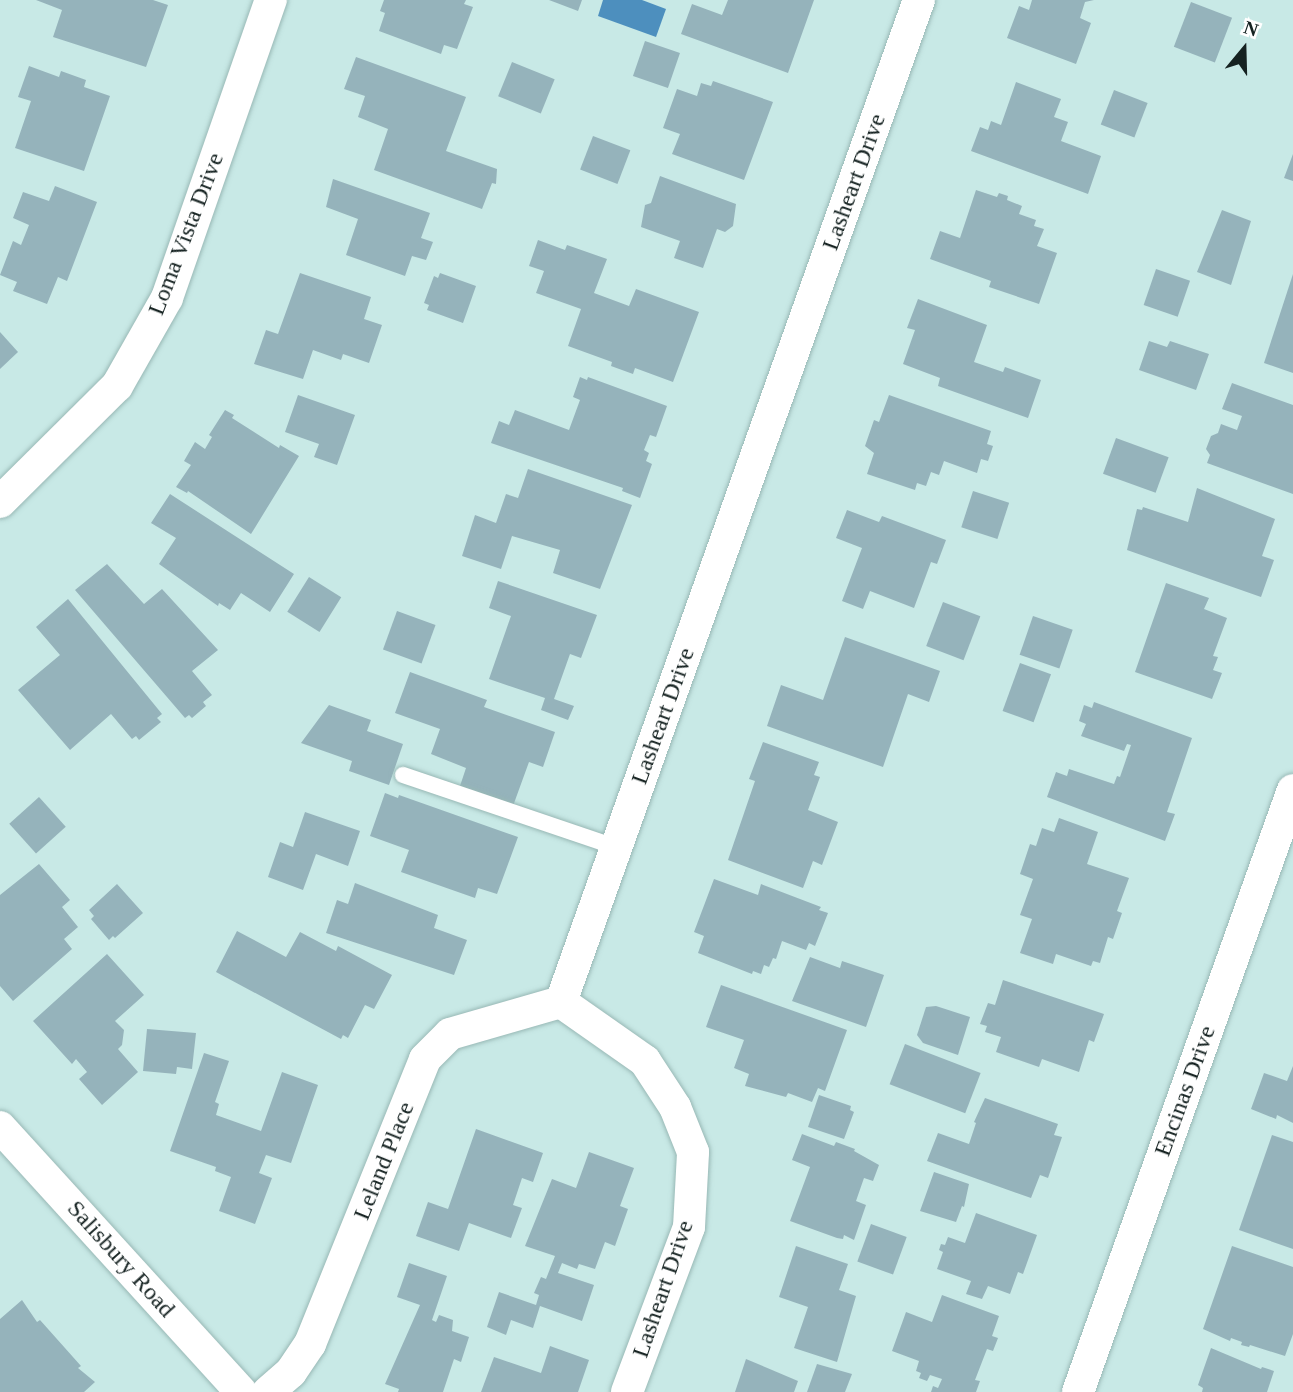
<!DOCTYPE html>
<style>
body{margin:0}
#map{position:relative;width:1293px;height:1392px;overflow:hidden;background:#c8e9e6;font-family:"Times New Roman",serif}
div>[style]{position:absolute}
[style*='--x']{left:calc(var(--x)*1px);top:calc(var(--y)*1px);width:calc(var(--w)*1px);rotate:calc(var(--a)*1deg)}
.water>*{inset:0;background:#4d8fbe}
.building>*{inset:0;background:#95b3bb;transform-origin:0 0}
.roads{filter:drop-shadow(0 0 2px #98b8b5) drop-shadow(0 0 2px #98b8b5)}
.service>*{height:16px;margin:-8px;padding:0 8px;transform-origin:8px;border-radius:8px;background:#fff}
.minor>*{height:32px;margin:-16px;padding:0 16px;transform-origin:16px;border-radius:16px;background:#fff}
span{translate:-50% -50%;white-space:nowrap;text-align:center;line-height:1.15;-webkit-text-stroke:6px #fff;paint-order:stroke}
.street-label{font-size:24px;color:#152221}
.north{position:absolute;left:1209px;top:14px;width:70px;height:70px;-webkit-text-stroke:5px #fff;paint-order:stroke;rotate:19deg;font-size:19px;font-weight:700;line-height:28px;text-align:center;color:#152221}
.north::after{content:'';display:block;margin:auto;width:24px;height:32px;background:#152221;clip-path:polygon(50% 0,100% 100%,50% 72%,0 100%)}
</style>
<div id="map">
<div class="water">
<div style="clip-path:polygon(603px 0,642px 0,666px 9px,656px 37px,598px 16px)"></div>
</div>
<div class="building">
<div style="clip-path:polygon(36px 0,153px 0,168px 5px,146px 67px,53px 37px,62px 10px)"></div>
<div style="clip-path:polygon(384px 0,466px 0,464px 4px,473px 7px,457px 49px,444px 45px,441px 54px,379px 31px,385px 13px,380px 11px)"></div>
<div style="clip-path:polygon(549px 0,582px 0,578px 11px)"></div>
<div style="clip-path:polygon(728px 0,814px 0,788px 73px,681px 34px,692px 4px,722px 15px)"></div>
<div style="clip-path:polygon(1032px 0,1094px 0,1085px 2px,1080px 18px,1091px 23px,1076px 64px,1007px 38px,1019px 6px,1029px 10px)"></div>
<div style="left:1191px;top:2px;width:44px;height:48px;rotate:21deg"></div>
<div style="left:645px;top:41px;width:37px;height:37px;rotate:19deg"></div>
<div style="clip-path:polygon(356px 57px,466px 97px,446px 151px,497px 169px,496px 184px,492px 183px,482px 209px,374px 170px,388px 129px,358px 117px,365px 96px,344px 89px)"></div>
<div style="left:512px;top:62px;width:46px;height:37px;rotate:22deg"></div>
<div style="clip-path:polygon(29px 66px,59px 77px,61px 71px,86px 80px,84px 87px,110px 96px,84px 171px,15px 148px,31px 101px,18px 97px)"></div>
<div style="clip-path:polygon(713px 81px,773px 102px,744px 180px,672px 154px,680px 134px,663px 128px,677px 89px,697px 96px,701px 83px,711px 86px)"></div>
<div style="clip-path:polygon(1016px 82px,1061px 99px,1054px 117px,1068px 122px,1061px 141px,1101px 156px,1088px 194px,971px 151px,980px 127px,988px 130px,991px 121px,1001px 125px)"></div>
<div style="left:1114px;top:90px;width:36px;height:37px;rotate:21deg"></div>
<div style="left:593px;top:136px;width:40px;height:36px;rotate:21deg"></div>
<div style="clip-path:polygon(1293px 154px,1293px 181px,1284px 178px)"></div>
<div style="clip-path:polygon(660px 176px,736px 204px,733px 226px,725px 232px,717px 229px,703px 268px,674px 258px,680px 241px,641px 227px,645px 205px,651px 203px)"></div>
<div style="clip-path:polygon(333px 179px,430px 213px,421px 238px,433px 242px,426px 260px,412px 256px,405px 276px,346px 255px,358px 219px,326px 207px)"></div>
<div style="clip-path:polygon(55px 186px,97px 202px,67px 281px,58px 277px,47px 304px,13px 291px,17px 282px,0 275px,13px 241px,21px 245px,29px 225px,13px 218px,23px 192px,49px 201px)"></div>
<div style="clip-path:polygon(976px 190px,997px 197px,999px 193px,1008px 196px,1007px 200px,1022px 206px,1019px 214px,1036px 220px,1034px 226px,1044px 229px,1037px 246px,1057px 253px,1039px 304px,989px 287px,991px 281px,930px 259px,940px 231px,960px 238px)"></div>
<div style="clip-path:polygon(1222px 210px,1251px 221px,1231px 285px,1197px 272px)"></div>
<div style="clip-path:polygon(538px 240px,565px 250px,567px 245px,607px 259px,594px 293px,629px 306px,636px 289px,699px 312px,673px 382px,635px 368px,633px 374px,611px 366px,612px 362px,568px 346px,581px 309px,536px 293px,544px 271px,529px 266px)"></div>
<div style="left:1156px;top:269px;width:36px;height:38px;rotate:19deg"></div>
<div style="clip-path:polygon(300px 273px,371px 297px,364px 319px,382px 325px,369px 363px,343px 354px,341px 360px,313px 350px,303px 379px,254px 364px,266px 330px,278px 334px)"></div>
<div style="clip-path:polygon(440px 273px,476px 286px,463px 323px,427px 310px,429px 305px,424px 303px,434px 276px,438px 278px)"></div>
<div style="clip-path:polygon(1293px 274px,1293px 373px,1264px 363px)"></div>
<div style="clip-path:polygon(918px 299px,987px 325px,974px 362px,1003px 372px,1005px 367px,1041px 380px,1028px 418px,938px 386px,940px 378px,903px 364px,915px 330px,907px 328px)"></div>
<div style="clip-path:polygon(0 332px,18px 352px,0 369px)"></div>
<div style="clip-path:polygon(1149px 341px,1167px 347px,1170px 341px,1209px 354px,1196px 390px,1139px 370px)"></div>
<div style="clip-path:polygon(580px 377px,587px 380px,588px 377px,667px 406px,656px 437px,650px 435px,644px 450px,649px 453px,646px 461px,652px 464px,640px 498px,622px 491px,623px 488px,491px 443px,499px 421px,509px 425px,515px 410px,569px 430px,580px 400px,573px 397px)"></div>
<div style="clip-path:polygon(1232px 383px,1293px 405px,1293px 494px,1207px 463px,1210px 455px,1206px 449px,1211px 436px,1218px 433px,1221px 424px,1237px 430px,1242px 416px,1222px 409px)"></div>
<div style="clip-path:polygon(298px 395px,355px 415px,337px 465px,314px 457px,319px 444px,285px 432px)"></div>
<div style="clip-path:polygon(889px 395px,991px 431px,987px 444px,993px 446px,988px 461px,981px 459px,977px 473px,944px 461px,939px 475px,931px 472px,926px 486px,917px 483px,915px 490px,867px 474px,874px 453px,865px 446px,874px 420px,879px 422px)"></div>
<div style="clip-path:polygon(225px 410px,234px 415px,232px 418px,279px 448px,280px 445px,299px 456px,251px 534px,188px 491px,187px 493px,176px 487px,191px 465px,184px 461px,195px 442px,205px 449px,212px 437px,209px 435px)"></div>
<div style="left:1116px;top:438px;width:56px;height:38px;rotate:20deg"></div>
<div style="clip-path:polygon(528px 469px,632px 505px,600px 589px,553px 573px,560px 550px,512px 536px,501px 569px,462px 556px,475px 515px,496px 523px,506px 494px,518px 498px)"></div>
<div style="clip-path:polygon(1197px 488px,1275px 519px,1262px 556px,1274px 560px,1261px 597px,1127px 550px,1137px 509px,1142px 510px,1143px 507px,1188px 522px)"></div>
<div style="left:973px;top:491px;width:38px;height:38px;rotate:18deg"></div>
<div style="clip-path:polygon(170px 494px,294px 574px,270px 612px,241px 593px,230px 610px,219px 603px,218px 606px,159px 564px,176px 538px,151px 523px)"></div>
<div style="clip-path:polygon(847px 510px,879px 522px,882px 516px,946px 540px,937px 564px,931px 562px,914px 608px,870px 591px,863px 609px,842px 601px,862px 548px,836px 538px)"></div>
<div style="clip-path:polygon(107px 564px,144px 604px,162px 589px,218px 650px,192px 671px,212px 695px,203px 702px,206px 706px,192px 718px,189px 715px,185px 718px,75px 590px)"></div>
<div style="left:309px;top:577px;width:38px;height:41px;rotate:32deg"></div>
<div style="clip-path:polygon(498px 581px,597px 615px,581px 658px,570px 654px,554px 699px,574px 706px,568px 720px,541px 710px,545px 698px,489px 679px,511px 616px,489px 608px)"></div>
<div style="clip-path:polygon(1166px 583px,1209px 598px,1204px 609px,1227px 618px,1213px 656px,1218px 657px,1213px 670px,1222px 673px,1212px 699px,1135px 672px)"></div>
<div style="clip-path:polygon(68px 599px,162px 714px,157px 718px,161px 722px,139px 740px,136px 736px,132px 739px,111px 714px,70px 750px,18px 690px,60px 655px,36px 627px)"></div>
<div style="left:943px;top:602px;width:40px;height:47px;rotate:21deg"></div>
<div style="left:397px;top:611px;width:41px;height:41px;rotate:20deg"></div>
<div style="left:1033px;top:616px;width:42px;height:41px;rotate:19deg"></div>
<div style="clip-path:polygon(845px 637px,940px 671px,929px 702px,908px 694px,883px 767px,767px 726px,781px 685px,823px 700px)"></div>
<div style="left:1020px;top:663px;width:33px;height:51px;rotate:20deg"></div>
<div style="clip-path:polygon(410px 672px,487px 700px,484px 707px,555px 732px,543px 767px,529px 762px,513px 806px,460px 786px,466px 768px,431px 754px,440px 729px,395px 713px)"></div>
<div style="clip-path:polygon(1094px 702px,1192px 738px,1167px 812px,1175px 814px,1165px 841px,1047px 797px,1056px 772px,1067px 776px,1069px 769px,1114px 784px,1117px 776px,1120px 777px,1131px 745px,1127px 744px,1124px 751px,1081px 736px,1086px 724px,1079px 721px,1084px 705px,1092px 708px)"></div>
<div style="clip-path:polygon(329px 705px,371px 720px,367px 731px,403px 744px,389px 785px,349px 771px,352px 761px,301px 743px)"></div>
<div style="clip-path:polygon(763px 742px,819px 762px,814px 775px,820px 777px,808px 810px,838px 822px,822px 865px,813px 861px,803px 888px,728px 860px,755px 781px,749px 779px)"></div>
<div style="clip-path:polygon(385px 793px,398px 798px,399px 795px,518px 837px,497px 894px,478px 888px,475px 898px,401px 872px,409px 850px,370px 836px)"></div>
<div style="left:39px;top:797px;width:40px;height:40px;rotate:48deg"></div>
<div style="clip-path:polygon(305px 812px,360px 831px,348px 866px,316px 854px,303px 890px,268px 877px,280px 842px,293px 847px)"></div>
<div style="clip-path:polygon(1059px 818px,1098px 832px,1087px 864px,1129px 878px,1117px 911px,1122px 913px,1113px 939px,1108px 937px,1100px 963px,1093px 961px,1091px 966px,1056px 954px,1053px 964px,1020px 953px,1032px 919px,1020px 915px,1033px 879px,1020px 874px,1030px 844px,1036px 846px,1042px 828px,1054px 832px)"></div>
<div style="clip-path:polygon(39px 864px,70px 900px,62px 907px,78px 927px,64px 939px,72px 949px,13px 1001px,0 986px,0 895px)"></div>
<div style="clip-path:polygon(714px 879px,758px 895px,761px 884px,821px 907px,819px 910px,828px 913px,815px 946px,809px 943px,806px 950px,782px 941px,776px 959px,773px 958px,769px 967px,764px 965px,761px 974px,753px 971px,752px 974px,698px 953px,704px 936px,694px 932px)"></div>
<div style="clip-path:polygon(355px 883px,438px 915px,434px 928px,467px 940px,454px 975px,326px 933px,337px 900px,348px 904px)"></div>
<div style="clip-path:polygon(117px 884px,143px 913px,115px 938px,113px 936px,109px 940px,91px 919px,94px 916px,89px 910px)"></div>
<div style="clip-path:polygon(237px 931px,286px 957px,300px 932px,336px 951px,338px 946px,392px 975px,374px 1009px,365px 1005px,348px 1038px,343px 1035px,341px 1039px,216px 972px)"></div>
<div style="clip-path:polygon(107px 954px,144px 995px,115px 1021px,124px 1030px,122px 1045px,118px 1049px,138px 1072px,102px 1105px,79px 1079px,87px 1072px,76px 1059px,72px 1064px,33px 1021px)"></div>
<div style="clip-path:polygon(810px 957px,840px 968px,842px 961px,884px 975px,866px 1027px,792px 1001px)"></div>
<div style="clip-path:polygon(1003px 980px,1104px 1014px,1094px 1042px,1089px 1040px,1079px 1072px,1042px 1059px,1039px 1067px,996px 1052px,1001px 1037px,985px 1032px,987px 1026px,980px 1024px,988px 1003px,995px 1005px)"></div>
<div style="clip-path:polygon(721px 985px,847px 1030px,825px 1091px,818px 1088px,812px 1102px,788px 1093px,786px 1097px,745px 1086px,749px 1074px,734px 1068px,744px 1040px,706px 1027px)"></div>
<div style="clip-path:polygon(936px 1006px,970px 1017px,958px 1055px,923px 1043px,917px 1035px,926px 1007px)"></div>
<div style="clip-path:polygon(147px 1029px,196px 1033px,192px 1069px,177px 1067px,176px 1074px,143px 1071px)"></div>
<div style="left:905px;top:1044px;width:81px;height:43px;rotate:21deg"></div>
<div style="clip-path:polygon(204px 1053px,229px 1061px,215px 1102px,219px 1104px,216px 1115px,261px 1131px,282px 1072px,318px 1085px,291px 1163px,266px 1155px,259px 1173px,272px 1178px,255px 1224px,219px 1211px,231px 1177px,215px 1171px,216px 1167px,170px 1151px)"></div>
<div style="clip-path:polygon(1293px 1066px,1293px 1123px,1277px 1115px,1276px 1119px,1251px 1109px,1264px 1073px,1287px 1081px)"></div>
<div style="clip-path:polygon(819px 1095px,851px 1106px,850px 1110px,854px 1112px,844px 1139px,808px 1127px)"></div>
<div style="clip-path:polygon(985px 1098px,1058px 1124px,1054px 1135px,1062px 1137px,1048px 1178px,1040px 1175px,1031px 1198px,927px 1161px,938px 1133px,969px 1144px,976px 1123px,974px 1122px)"></div>
<div style="clip-path:polygon(476px 1129px,543px 1153px,533px 1182px,522px 1178px,513px 1205px,522px 1208px,511px 1238px,469px 1223px,459px 1251px,416px 1236px,428px 1202px,448px 1209px)"></div>
<div style="clip-path:polygon(802px 1134px,834px 1146px,836px 1142px,855px 1149px,854px 1151px,879px 1165px,873px 1181px,864px 1178px,856px 1201px,866px 1205px,854px 1240px,844px 1235px,843px 1239px,837px 1238px,790px 1221px,810px 1167px,792px 1160px)"></div>
<div style="clip-path:polygon(1272px 1135px,1293px 1142px,1293px 1249px,1239px 1230px)"></div>
<div style="clip-path:polygon(589px 1152px,634px 1168px,620px 1206px,628px 1209px,615px 1246px,605px 1242px,595px 1269px,579px 1264px,577px 1269px,562px 1263px,558px 1273px,594px 1285px,582px 1321px,540px 1306px,533px 1328px,511px 1320px,506px 1335px,487px 1327px,499px 1292px,536px 1305px,539px 1295px,534px 1293px,541px 1277px,546px 1279px,555px 1256px,525px 1246px,552px 1179px,576px 1188px)"></div>
<div style="clip-path:polygon(934px 1172px,969px 1184px,964px 1207px,962px 1206px,956px 1222px,920px 1211px)"></div>
<div style="clip-path:polygon(976px 1213px,1037px 1235px,1023px 1274px,1018px 1272px,1010px 1294px,988px 1286px,982px 1299px,966px 1294px,971px 1281px,937px 1269px,943px 1252px,939px 1250px,941px 1244px,945px 1245px,948px 1237px,965px 1243px)"></div>
<div style="left:871px;top:1224px;width:38px;height:40px;rotate:20deg"></div>
<div style="clip-path:polygon(796px 1246px,848px 1264px,839px 1290px,856px 1296px,837px 1362px,794px 1348px,808px 1307px,779px 1297px)"></div>
<div style="clip-path:polygon(1232px 1246px,1293px 1267px,1293px 1334px,1285px 1356px,1250px 1345px,1249px 1347px,1241px 1345px,1242px 1342px,1231px 1338px,1230px 1341px,1203px 1329px)"></div>
<div style="clip-path:polygon(409px 1263px,447px 1276px,432px 1320px,436px 1322px,439px 1315px,453px 1320px,452px 1331px,469px 1337px,461px 1362px,454px 1359px,443px 1392px,398px 1392px,399px 1389px,385px 1384px,420px 1305px,397px 1297px)"></div>
<div style="clip-path:polygon(942px 1295px,999px 1316px,992px 1336px,998px 1338px,993px 1351px,987px 1349px,975px 1380px,980px 1381px,976px 1392px,931px 1392px,933px 1386px,938px 1388px,942px 1379px,930px 1375px,927px 1381px,919px 1378px,921px 1373px,916px 1371px,919px 1361px,892px 1351px,906px 1312px,932px 1322px)"></div>
<div style="clip-path:polygon(22px 1300px,37px 1322px,40px 1320px,81px 1366px,78px 1368px,95px 1382px,84px 1392px,0 1392px,0 1319px)"></div>
<div style="clip-path:polygon(550px 1346px,589px 1360px,578px 1392px,481px 1392px,494px 1357px,541px 1373px)"></div>
<div style="clip-path:polygon(1211px 1348px,1261px 1369px,1262px 1367px,1274px 1371px,1267px 1392px,1202px 1392px,1203px 1388px,1198px 1385px)"></div>
<div style="clip-path:polygon(746px 1359px,798px 1381px,794px 1392px,735px 1392px)"></div>
<div style="clip-path:polygon(817px 1364px,852px 1374px,845px 1392px,807px 1392px)"></div>
</div>
<div class="roads">
<div class="service">
<div style="--x:403;--y:775;--w:225;--a:18.7"></div>
</div>
<div class="minor">
<div style="--x:0;--y:502;--w:165;--a:-44.8"></div>
<div style="--x:117;--y:386;--w:101;--a:-60.4"></div>
<div style="--x:167;--y:298;--w:316;--a:-70.8"></div>
<div style="--x:0;--y:1127;--w:358;--a:47.7"></div>
<div style="--x:268;--y:1392;--w:30;--a:-41"></div>
<div style="--x:291;--y:1372;--w:34;--a:-56"></div>
<div style="--x:310;--y:1344;--w:307;--a:-68"></div>
<div style="--x:425;--y:1059;--w:35;--a:-45"></div>
<div style="--x:450;--y:1034;--w:116;--a:-16.1"></div>
<div style="--x:627;--y:1392;--w:176;--a:-69.4"></div>
<div style="--x:689;--y:1227;--w:75;--a:-86.9"></div>
<div style="--x:693;--y:1152;--w:48;--a:-111.8"></div>
<div style="--x:675;--y:1107;--w:55;--a:-123.1"></div>
<div style="--x:645;--y:1061;--w:103;--a:-144.9"></div>
<div style="--x:561;--y:1002;--w:1064;--a:-70.34"></div>
<div style="--x:1078;--y:1392;--w:639;--a:-70.35"></div>
</div>
</div>
<div class="street-label">
<span style="left:854px;top:182px;rotate:-70deg">Lasheart Drive</span>
<span style="left:186px;top:234px;rotate:-69deg">Loma Vista Drive</span>
<span style="left:663px;top:716px;rotate:-70deg">Lasheart Drive</span>
<span style="left:1185px;top:1091px;rotate:-70deg">Encinas Drive</span>
<span style="left:384px;top:1161px;rotate:-68deg">Leland Place</span>
<span style="left:121px;top:1259px;rotate:48deg">Salisbury Road</span>
<span style="left:663px;top:1289px;rotate:-71deg">Lasheart Drive</span>
</div>
<div class="north">N</div>
</div>
